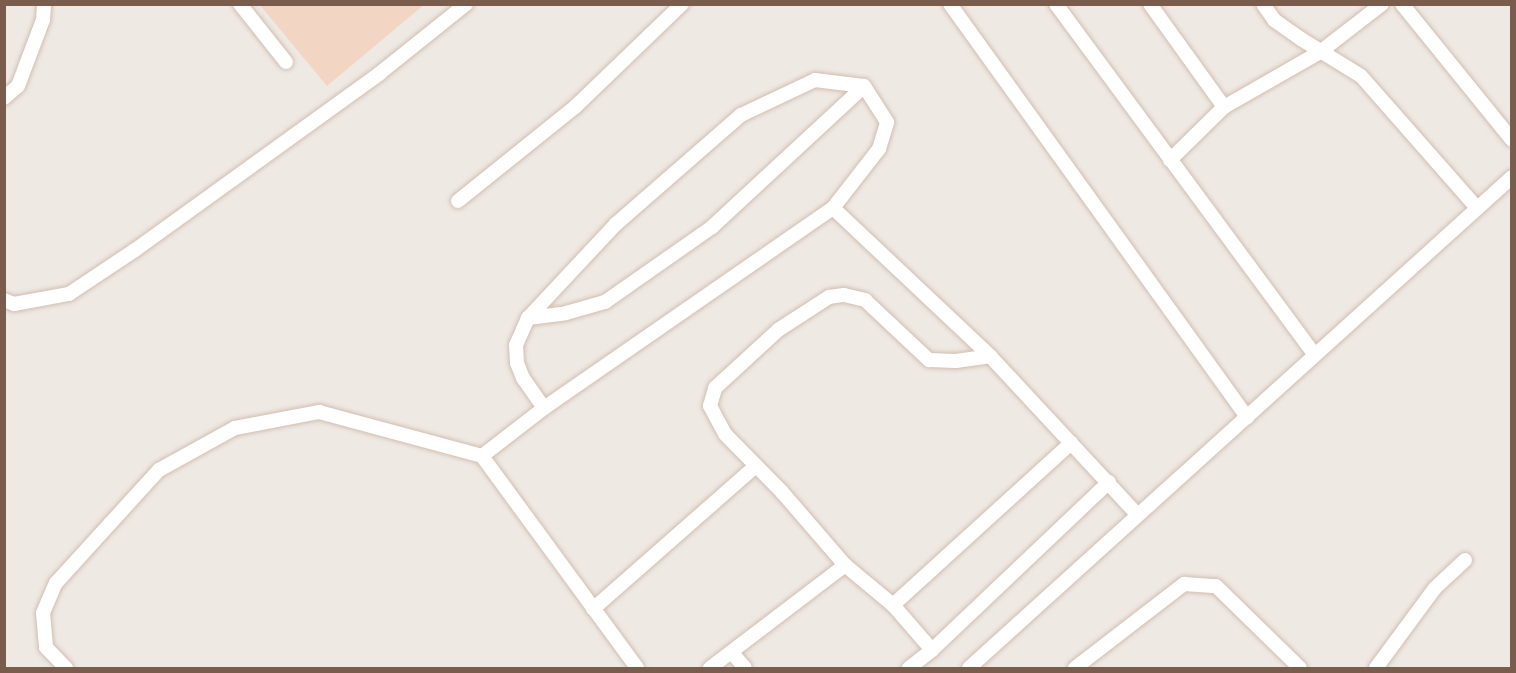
<!DOCTYPE html>
<style>
body{margin:0}
#map{position:relative;width:1516px;height:673px;overflow:hidden;background:#fdf6ec;font-family:"DM Sans",sans-serif}
div>[style]{position:absolute}
[style*='--x']{left:calc(var(--x)*1px);top:calc(var(--y)*1px);width:calc(var(--w)*1px);rotate:calc(var(--a)*1deg)}
.industrial>*{inset:0;background:#efe9e4;transform-origin:0 0}
.building>*{inset:0;background:#f3d5c3}
.roads{filter:drop-shadow(0 0 2px #d1beb0) drop-shadow(0 0 2px #d1beb0)}
.service>*{height:14px;margin:-7px;padding:0 7px;transform-origin:7px;border-radius:7px;background:#fff}
span{translate:-50% -50%;white-space:nowrap;text-align:center;line-height:1.15;-webkit-text-stroke:6px #fffaf3;paint-order:stroke}
.frame{position:absolute;inset:0;border:6px solid #7a5c4d;pointer-events:none}
</style>
<div id="map">
<div class="industrial">
<div style="left:4px;top:5px;width:1507px;height:663px"></div>
</div>
<div class="building">
<div style="clip-path:polygon(259px 4px,425px 4px,327px 86px)"></div>
</div>
<div class="roads">
<div class="service">
<div style="--x:240;--y:4;--w:74;--a:51.6"></div>
<div style="--x:950;--y:4;--w:509;--a:54.28"></div>
<div style="--x:1056;--y:4;--w:436;--a:53.6"></div>
<div style="--x:1150;--y:4;--w:127;--a:54.3"></div>
<div style="--x:1263;--y:4;--w:19;--a:55"></div>
<div style="--x:1274;--y:20;--w:33;--a:35"></div>
<div style="--x:1301;--y:39;--w:70;--a:31.7"></div>
<div style="--x:1361;--y:76;--w:176;--a:48.7"></div>
<div style="--x:1402;--y:4;--w:175;--a:51"></div>
<div style="--x:4;--y:98;--w:18;--a:-41"></div>
<div style="--x:18;--y:86;--w:71;--a:-69.3"></div>
<div style="--x:43;--y:20;--w:16;--a:-86"></div>
<div style="--x:1170;--y:160;--w:76;--a:-44.5"></div>
<div style="--x:1224;--y:107;--w:111;--a:-29.8"></div>
<div style="--x:1320;--y:52;--w:78;--a:-37.7"></div>
<div style="--x:458;--y:201;--w:151;--a:-38.8"></div>
<div style="--x:576;--y:106;--w:147;--a:-43.9"></div>
<div style="--x:833;--y:208;--w:216;--a:43.3"></div>
<div style="--x:990;--y:356;--w:217;--a:47.1"></div>
<div style="--x:4;--y:300;--w:11;--a:22"></div>
<div style="--x:14;--y:304;--w:56;--a:-10.3"></div>
<div style="--x:69;--y:294;--w:79;--a:-33.7"></div>
<div style="--x:135;--y:250;--w:302;--a:-35.8"></div>
<div style="--x:380;--y:73;--w:110;--a:-38.7"></div>
<div style="--x:528;--y:318;--w:38;--a:-7"></div>
<div style="--x:566;--y:313;--w:41;--a:-15.8"></div>
<div style="--x:605;--y:302;--w:131;--a:-35"></div>
<div style="--x:712;--y:227;--w:207;--a:-42.8"></div>
<div style="--x:544;--y:408;--w:37;--a:-125"></div>
<div style="--x:523;--y:378;--w:16;--a:-112"></div>
<div style="--x:517;--y:363;--w:18;--a:-93"></div>
<div style="--x:516;--y:345;--w:30;--a:-66"></div>
<div style="--x:528;--y:318;--w:129;--a:-46.9"></div>
<div style="--x:616;--y:224;--w:166;--a:-41.1"></div>
<div style="--x:741;--y:115;--w:82;--a:-25.3"></div>
<div style="--x:815;--y:80;--w:49;--a:7"></div>
<div style="--x:482;--y:456;--w:78;--a:-37.7"></div>
<div style="--x:544;--y:408;--w:351;--a:-34.7"></div>
<div style="--x:833;--y:208;--w:75;--a:-52.1"></div>
<div style="--x:879;--y:149;--w:28;--a:-73"></div>
<div style="--x:887;--y:122;--w:43;--a:-122.6"></div>
<div style="--x:893;--y:605;--w:241;--a:-42.3"></div>
<div style="--x:593;--y:609;--w:217;--a:-41.3"></div>
<div style="--x:932;--y:650;--w:60;--a:-130.9"></div>
<div style="--x:893;--y:605;--w:62;--a:-140.2"></div>
<div style="--x:845;--y:565;--w:96;--a:-130.8"></div>
<div style="--x:782;--y:492;--w:81;--a:-134.5"></div>
<div style="--x:725;--y:434;--w:32;--a:-118"></div>
<div style="--x:710;--y:406;--w:19;--a:-74"></div>
<div style="--x:715;--y:388;--w:86;--a:-42.6"></div>
<div style="--x:778;--y:330;--w:61;--a:-32.9"></div>
<div style="--x:829;--y:297;--w:15;--a:-8"></div>
<div style="--x:844;--y:295;--w:22;--a:13"></div>
<div style="--x:865;--y:300;--w:88;--a:43.2"></div>
<div style="--x:929;--y:360;--w:27;--a:2"></div>
<div style="--x:956;--y:361;--w:34;--a:-8"></div>
<div style="--x:733;--y:654;--w:18;--a:49"></div>
<div style="--x:66;--y:668;--w:29;--a:-134"></div>
<div style="--x:46;--y:647;--w:34;--a:-95"></div>
<div style="--x:43;--y:613;--w:33;--a:-67"></div>
<div style="--x:56;--y:583;--w:153;--a:-47.7"></div>
<div style="--x:159;--y:470;--w:87;--a:-28.9"></div>
<div style="--x:235;--y:428;--w:86;--a:-10.8"></div>
<div style="--x:319;--y:412;--w:169;--a:15.1"></div>
<div style="--x:482;--y:456;--w:263;--a:53.8"></div>
<div style="--x:710;--y:668;--w:170;--a:-37.3"></div>
<div style="--x:909;--y:668;--w:29;--a:-38"></div>
<div style="--x:932;--y:650;--w:244;--a:-43.5"></div>
<div style="--x:969;--y:668;--w:732;--a:-42.12"></div>
<div style="--x:1075;--y:668;--w:138;--a:-37.6"></div>
<div style="--x:1184;--y:584;--w:32;--a:4"></div>
<div style="--x:1216;--y:586;--w:117;--a:44.3"></div>
<div style="--x:1376;--y:668;--w:99;--a:-53.6"></div>
<div style="--x:1435;--y:588;--w:41;--a:-43"></div>
</div>
</div>
<div class="frame"></div>
</div>
